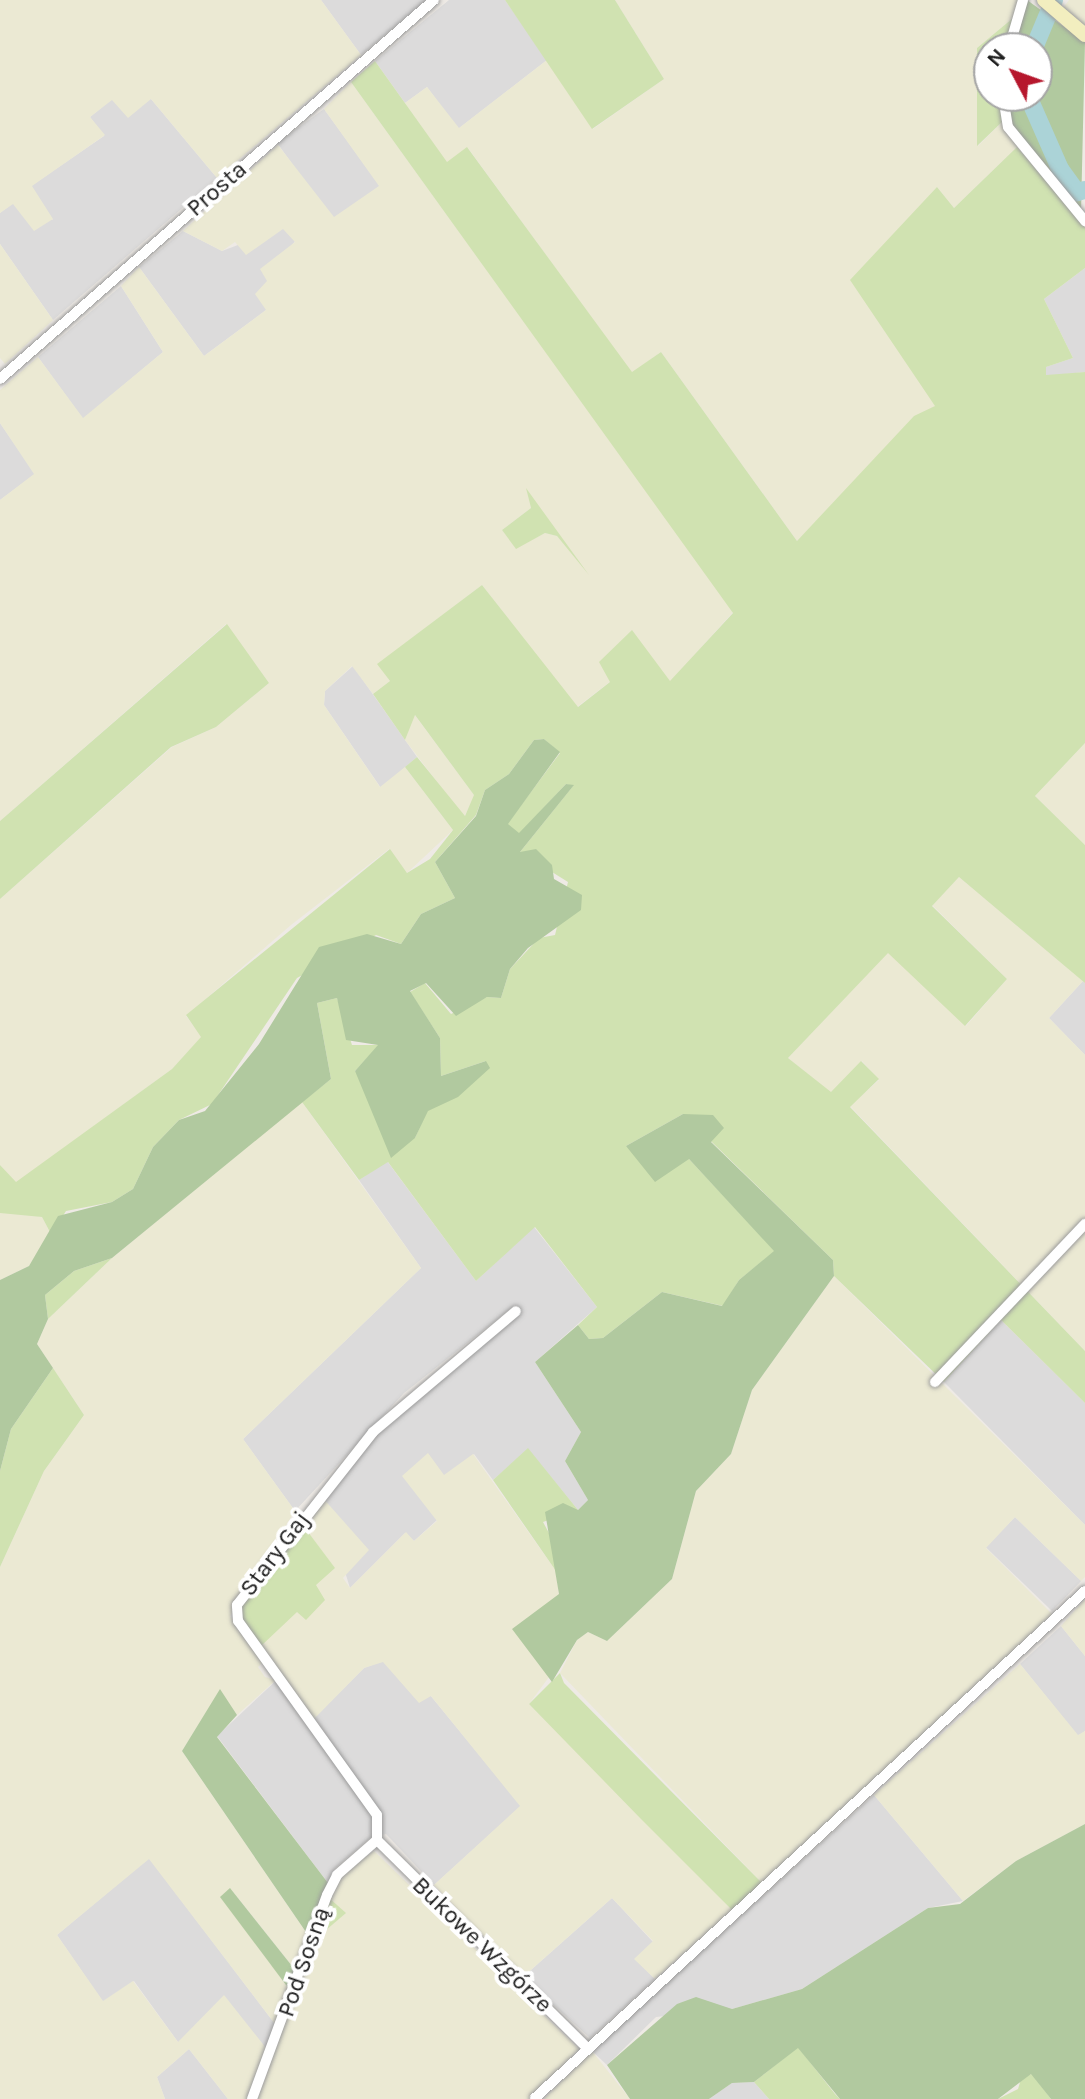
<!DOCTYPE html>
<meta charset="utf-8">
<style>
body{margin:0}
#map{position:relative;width:1085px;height:2099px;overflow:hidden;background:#eeeae5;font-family:Karla,sans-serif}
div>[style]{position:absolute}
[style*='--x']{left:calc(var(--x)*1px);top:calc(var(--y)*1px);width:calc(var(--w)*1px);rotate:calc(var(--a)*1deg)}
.residential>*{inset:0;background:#dcdbdb;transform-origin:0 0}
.farmland>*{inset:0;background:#ebe9d3}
.grass>*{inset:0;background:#d0e2b1}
.forest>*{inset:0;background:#b1c99f}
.river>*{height:18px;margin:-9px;padding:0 9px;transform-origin:9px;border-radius:9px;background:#abd3d7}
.roads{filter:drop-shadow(0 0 2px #9b9b9b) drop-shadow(0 0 2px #9b9b9b)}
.street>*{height:10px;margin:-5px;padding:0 5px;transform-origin:5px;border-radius:5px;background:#fff}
.secondary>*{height:14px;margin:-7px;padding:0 7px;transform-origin:7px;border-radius:7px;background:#f2eebf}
span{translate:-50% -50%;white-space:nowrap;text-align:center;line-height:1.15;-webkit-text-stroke:8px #fff;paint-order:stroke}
.street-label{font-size:24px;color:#1e1e1e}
.north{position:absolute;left:973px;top:32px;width:80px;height:80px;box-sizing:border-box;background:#fff;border:2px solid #a5a5a5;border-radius:50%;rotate:311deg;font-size:22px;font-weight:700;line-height:32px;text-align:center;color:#1e1e1e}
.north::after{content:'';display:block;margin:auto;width:28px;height:36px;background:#b6172d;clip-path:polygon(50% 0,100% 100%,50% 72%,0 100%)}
</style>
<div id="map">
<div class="residential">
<div style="clip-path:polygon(321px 0,426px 0,361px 55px)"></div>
<div style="clip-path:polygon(449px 0,505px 0,547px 60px,458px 129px,427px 87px,405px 103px,375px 61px)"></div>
<div style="clip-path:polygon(112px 99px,151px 99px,217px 178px,53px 320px,0 244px,0 213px,13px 203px,53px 220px,31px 186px,104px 136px,90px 117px)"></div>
<div style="left:324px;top:109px;width:95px;height:58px;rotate:54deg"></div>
<div style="clip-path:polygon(283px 228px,295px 241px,267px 281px,266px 310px,204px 356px,139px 267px,183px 231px,222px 251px)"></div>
<div style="clip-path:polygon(1085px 268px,1085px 372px,1046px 376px,1046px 367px,1073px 358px,1044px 299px)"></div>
<div style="clip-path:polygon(121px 286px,163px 352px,83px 419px,38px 357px)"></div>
<div style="clip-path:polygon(0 423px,35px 474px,0 500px)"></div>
<div style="clip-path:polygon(353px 666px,417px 757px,381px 788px,324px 705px,325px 691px)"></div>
<div style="clip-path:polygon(1083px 981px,1085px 983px,1085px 1055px,1049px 1018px)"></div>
<div style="clip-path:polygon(387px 1161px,476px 1281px,534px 1227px,597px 1307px,535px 1362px,581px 1432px,565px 1461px,588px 1500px,578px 1510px,528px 1449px,493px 1480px,474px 1454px,444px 1476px,428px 1454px,437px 1520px,414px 1541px,405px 1533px,350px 1588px,322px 1497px,372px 1439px,521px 1312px,515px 1305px,404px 1393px,295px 1511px,243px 1439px,421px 1268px,359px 1180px)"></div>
<div style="clip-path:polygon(1001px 1320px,1085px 1403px,1085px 1525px,944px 1382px)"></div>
<div style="left:1015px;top:1517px;width:92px;height:42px;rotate:44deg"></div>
<div style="clip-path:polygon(1061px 1626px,1085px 1656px,1085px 1731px,1078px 1736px,1020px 1664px)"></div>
<div style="clip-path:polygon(383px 1661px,419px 1702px,430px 1695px,521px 1806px,434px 1885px,386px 1834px,371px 1837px,335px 1868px,328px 1883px,217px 1736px,282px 1675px,314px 1718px,364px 1668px)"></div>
<div style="clip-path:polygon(874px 1795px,963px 1901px,928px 1908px,802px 1989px,732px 2009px,656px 2017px,607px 2065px,592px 2051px)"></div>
<div style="clip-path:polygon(149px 1858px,275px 2024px,266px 2048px,178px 2042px,134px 1981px,103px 2002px,57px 1935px)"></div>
<div style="clip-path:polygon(612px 1898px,653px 1942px,635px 1959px,655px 1979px,590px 2038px,523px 1977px)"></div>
<div style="clip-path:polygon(189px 2049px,228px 2099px,165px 2099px,157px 2077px)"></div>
<div style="clip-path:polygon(754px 2082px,769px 2099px,709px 2099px,732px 2083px)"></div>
</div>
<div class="farmland">
<div style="clip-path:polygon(0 0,321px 0,361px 55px,217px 178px,151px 99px,128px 118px,112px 100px,90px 117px,105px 135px,32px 186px,53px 219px,34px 231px,13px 204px,0 213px)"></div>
<div style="clip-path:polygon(615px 0,1018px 0,1013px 18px,977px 48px,978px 146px,1002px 122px,1017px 147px,954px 208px,937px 187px,935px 406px,797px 541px,661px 352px,632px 373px,468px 148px,447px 163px,405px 103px,427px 87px,459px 128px,547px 60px,593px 129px,664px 79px)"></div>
<div style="clip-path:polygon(1069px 0,1085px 0,1085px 25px,1063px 8px)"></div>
<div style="clip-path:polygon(evenodd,351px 82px,733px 612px,670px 682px,631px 631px,611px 681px,577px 707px,482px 585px,378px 664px,390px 681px,373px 694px,352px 666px,325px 691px,324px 705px,380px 787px,405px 767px,453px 830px,407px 873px,389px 849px,291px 925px,186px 1016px,202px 1037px,172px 1069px,16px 1183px,0 1165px,0 899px,172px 747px,216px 727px,269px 683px,226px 624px,0 821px,0 500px,34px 474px,0 423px,0 390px,38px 357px,83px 418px,163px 352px,121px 286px,139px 267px,204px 356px,266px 310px,255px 294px,267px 281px,260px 269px,295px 242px,283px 229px,246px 255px,235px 242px,222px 251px,183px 231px,278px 145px,334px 217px,379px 186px,324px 109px,351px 82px,527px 491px,578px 560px,557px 536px,545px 533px,516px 548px,502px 530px,531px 508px,527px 491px)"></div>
<div style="clip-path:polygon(0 244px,53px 320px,5px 364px,0 358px)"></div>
<div style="clip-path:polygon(414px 714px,475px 796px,464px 817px,405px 740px)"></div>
<div style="clip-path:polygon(1085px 743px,1085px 845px,1035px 796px)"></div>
<div style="clip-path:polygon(959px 877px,1083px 981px,1049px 1018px,1085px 1055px,1085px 1351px,850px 1106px,879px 1080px,862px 1061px,831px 1093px,788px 1058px,888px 952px,966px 1026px,1007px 979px,932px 905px)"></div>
<div style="clip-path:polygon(302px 1102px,421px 1268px,243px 1439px,295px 1511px,230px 1616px,264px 1661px,258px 1667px,265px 1677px,276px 1680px,237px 1715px,220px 1690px,182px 1751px,308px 1935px,296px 1971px,231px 1889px,289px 1989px,275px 2024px,149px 1859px,57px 1935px,103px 2001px,133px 1981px,178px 2042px,224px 1995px,266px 2048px,246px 2099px,228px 2099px,189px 2049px,157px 2077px,165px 2099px,0 2099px,0 1567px,44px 1471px,84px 1415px,37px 1344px,48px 1319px,112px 1258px)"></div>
<div style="clip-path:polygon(11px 1210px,42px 1217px,51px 1234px,29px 1266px,0 1280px,0 1213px)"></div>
<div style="clip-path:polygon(834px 1276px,1085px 1525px,1085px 1577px,1081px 1581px,1015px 1517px,986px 1548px,1052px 1614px,763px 1884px,560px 1673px,577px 1640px,588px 1632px,607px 1641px,672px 1579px,696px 1491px,731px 1454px,752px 1390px)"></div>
<div style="clip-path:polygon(428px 1453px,444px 1475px,473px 1454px,556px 1571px,559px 1595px,513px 1629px,549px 1677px,529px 1704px,732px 1910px,655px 1979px,634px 1959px,653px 1941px,612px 1898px,523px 1977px,434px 1885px,520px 1806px,431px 1696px,419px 1703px,383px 1662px,364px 1668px,314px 1719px,261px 1646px,315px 1585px,302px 1524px,322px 1497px,369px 1550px,343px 1578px,350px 1588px,406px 1532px,414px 1541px,437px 1521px,402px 1476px)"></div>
<div style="clip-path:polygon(1085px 1599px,1085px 1656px,1061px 1626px)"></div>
<div style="clip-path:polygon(1020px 1664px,1078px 1735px,1085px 1731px,1085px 1824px,1016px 1861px,963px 1901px,874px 1795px)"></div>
<div style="clip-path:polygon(374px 1851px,579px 2049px,531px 2099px,258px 2099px,328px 1897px,340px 1875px)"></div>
<div style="clip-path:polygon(592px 2051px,630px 2099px,544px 2099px)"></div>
</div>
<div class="grass">
<div style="clip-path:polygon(505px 0,615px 0,664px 79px,592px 129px)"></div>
<div style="clip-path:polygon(1013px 18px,1006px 48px,989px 48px,989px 96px,998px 96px,1002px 122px,977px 146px,977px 48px)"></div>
<div style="clip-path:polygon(375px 61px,447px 162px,467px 147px,632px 372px,661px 352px,797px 541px,914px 416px,935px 406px,850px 280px,937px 187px,954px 208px,1017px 147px,1085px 227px,1085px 268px,1044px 299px,1073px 358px,1046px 367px,1046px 375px,1085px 372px,1085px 743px,1035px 796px,1085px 845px,1085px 983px,959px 877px,932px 906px,1007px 979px,965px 1026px,888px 953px,788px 1058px,831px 1092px,861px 1061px,879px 1079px,850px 1107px,1085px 1351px,1085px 1403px,1001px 1320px,944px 1382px,834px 1276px,833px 1260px,683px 1114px,626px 1146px,689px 1159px,775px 1251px,739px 1280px,723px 1306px,662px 1292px,603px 1338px,589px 1339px,578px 1325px,597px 1307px,535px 1227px,476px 1281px,388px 1162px,359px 1180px,302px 1102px,331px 1079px,317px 1003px,337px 998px,352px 1045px,379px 1045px,355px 1071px,415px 1138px,427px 1111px,486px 1061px,441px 1076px,440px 1038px,410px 992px,425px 983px,451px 1014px,487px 997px,501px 998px,510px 969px,539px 938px,555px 935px,568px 882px,520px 852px,573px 786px,566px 784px,519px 834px,507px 824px,560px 753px,544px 739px,534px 740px,509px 774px,485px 790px,476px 815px,435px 862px,455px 898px,421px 914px,401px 944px,376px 935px,297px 978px,212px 1104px,179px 1120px,153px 1147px,133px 1189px,112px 1202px,66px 1211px,51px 1234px,42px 1217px,0 1213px,0 1165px,16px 1182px,172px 1069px,201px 1037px,186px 1015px,390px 849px,407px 873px,430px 859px,453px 830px,405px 767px,417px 757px,465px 816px,474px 795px,415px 715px,405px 740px,373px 694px,390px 681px,377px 664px,482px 585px,578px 707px,610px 682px,599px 662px,632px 630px,670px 681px,733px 613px,351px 82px)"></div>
<div style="clip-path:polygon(526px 488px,589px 575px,557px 536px,545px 533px,516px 549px,502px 530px,531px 508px)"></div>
<div style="clip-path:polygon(227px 624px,269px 683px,216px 727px,171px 747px,0 899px,0 821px)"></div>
<div style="clip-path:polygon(112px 1258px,48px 1319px,45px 1295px,74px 1271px)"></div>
<div style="clip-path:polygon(53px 1368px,84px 1415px,44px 1471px,0 1567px,0 1471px,11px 1429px)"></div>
<div style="clip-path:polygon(528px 1448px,578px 1510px,543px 1522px,556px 1546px,556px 1571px,493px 1480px)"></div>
<div style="clip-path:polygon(302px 1524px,335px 1568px,316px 1585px,325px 1600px,306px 1620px,297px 1612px,261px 1646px,241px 1618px,241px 1605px)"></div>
<div style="clip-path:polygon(560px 1673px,564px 1683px,763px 1884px,732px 1910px,641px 1819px,529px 1704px)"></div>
<div style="clip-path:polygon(328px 1897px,346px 1913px,312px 1942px)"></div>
<div style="clip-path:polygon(798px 2047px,835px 2094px,840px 2099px,769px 2099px,754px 2082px)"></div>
<div style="clip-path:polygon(1032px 2074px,1051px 2099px,998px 2099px,1018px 2089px,1022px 2076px)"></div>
</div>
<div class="forest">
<div style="clip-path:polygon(1027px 0,1085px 42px,1081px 211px,1006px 118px,1008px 96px,1037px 96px,1037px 48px,1015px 48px)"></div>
<div style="clip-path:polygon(544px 739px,560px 752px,508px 824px,519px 833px,566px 784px,574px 785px,520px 852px,536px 849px,552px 865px,554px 879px,582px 895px,581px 910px,528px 948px,510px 969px,501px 998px,487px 997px,456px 1016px,426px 983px,410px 991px,440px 1038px,441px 1076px,486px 1061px,490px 1068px,458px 1097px,428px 1111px,415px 1138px,391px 1158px,355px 1071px,378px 1045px,346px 1040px,337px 998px,317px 1003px,331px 1079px,112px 1258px,74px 1271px,45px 1295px,48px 1319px,37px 1344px,53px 1368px,11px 1429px,0 1471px,0 1280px,29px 1266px,58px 1216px,112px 1202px,133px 1189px,153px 1147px,179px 1120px,205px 1111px,259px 1044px,319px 947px,367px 934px,401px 944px,421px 914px,455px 898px,435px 862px,476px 816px,485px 790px,509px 774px,534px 740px)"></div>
<div style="clip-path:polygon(683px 1114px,713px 1115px,724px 1128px,711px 1142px,833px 1260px,834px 1276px,752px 1390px,731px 1454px,696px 1491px,672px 1579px,607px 1641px,588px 1632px,577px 1640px,552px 1682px,512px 1629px,559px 1594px,545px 1512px,563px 1503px,578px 1510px,588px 1500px,565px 1461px,581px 1432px,535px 1362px,578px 1325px,589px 1339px,603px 1338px,662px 1292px,722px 1306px,739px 1280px,774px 1251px,689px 1159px,655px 1182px,626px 1146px)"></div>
<div style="clip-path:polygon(220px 1689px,237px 1715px,217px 1737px,328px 1883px,308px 1935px,182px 1751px)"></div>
<div style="clip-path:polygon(1085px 1824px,1085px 2099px,1051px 2099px,1031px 2074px,998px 2099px,840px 2099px,798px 2048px,754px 2082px,732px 2083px,709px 2099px,630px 2099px,607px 2065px,677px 2004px,696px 1997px,732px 2009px,802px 1989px,928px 1908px,960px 1904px,1016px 1861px)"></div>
<div style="clip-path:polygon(230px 1888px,296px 1971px,289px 1989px,220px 1897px)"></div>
</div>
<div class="river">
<div style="--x:1034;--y:48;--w:52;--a:-67.4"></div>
<div style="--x:1028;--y:96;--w:80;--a:66.3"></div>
<div style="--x:1060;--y:169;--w:29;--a:54"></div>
<div style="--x:1077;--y:192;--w:8;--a:-14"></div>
</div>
<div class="roads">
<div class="street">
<div style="--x:1009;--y:48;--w:50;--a:-73.7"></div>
<div style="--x:1003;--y:96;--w:31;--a:81"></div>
<div style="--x:1008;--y:127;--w:122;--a:50.7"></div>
<div style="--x:0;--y:379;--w:576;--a:-41.13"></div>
<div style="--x:935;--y:1382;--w:218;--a:-46.5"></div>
<div style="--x:377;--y:1840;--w:25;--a:-90"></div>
<div style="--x:377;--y:1815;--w:239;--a:-125.6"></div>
<div style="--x:238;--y:1621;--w:16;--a:-94"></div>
<div style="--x:237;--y:1605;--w:220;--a:-51.8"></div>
<div style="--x:373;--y:1432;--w:187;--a:-40.2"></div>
<div style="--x:377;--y:1840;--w:297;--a:44.7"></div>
<div style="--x:535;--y:2098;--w:748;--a:-42.67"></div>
<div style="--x:252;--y:2099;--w:217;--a:-69.8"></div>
<div style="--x:327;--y:1895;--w:22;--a:-63"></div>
<div style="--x:337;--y:1875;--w:53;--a:-41.2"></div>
</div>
<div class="secondary">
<div style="--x:1044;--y:0;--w:54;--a:40.5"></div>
</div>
</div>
<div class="street-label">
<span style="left:217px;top:189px;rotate:-41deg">Prosta</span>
<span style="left:275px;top:1554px;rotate:-53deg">Stary Gaj</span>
<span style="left:482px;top:1945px;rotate:44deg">Bukowe Wzgórze</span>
<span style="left:304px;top:1962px;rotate:-71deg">Pod Sosną</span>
</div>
<div class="north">N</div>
</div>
